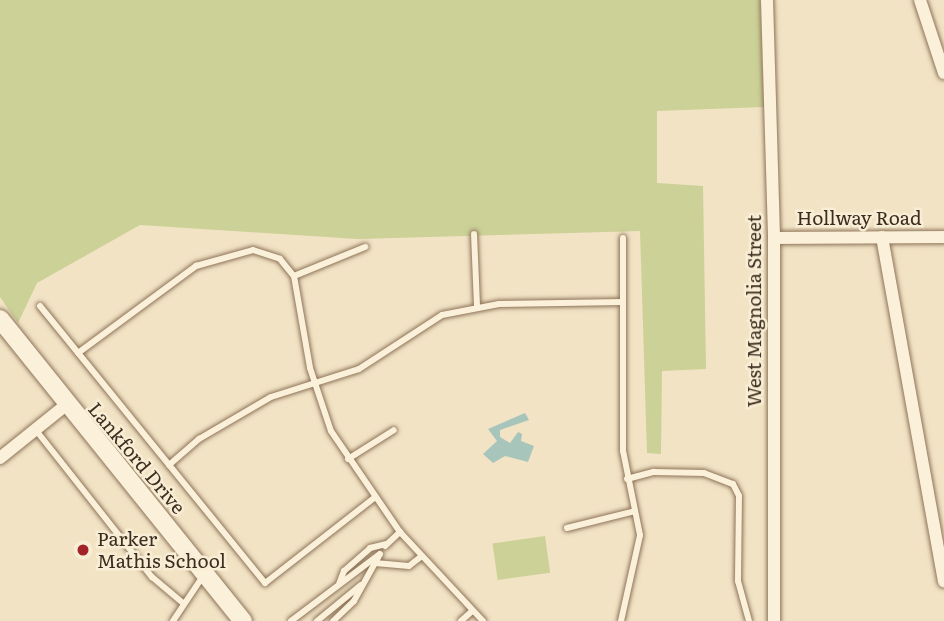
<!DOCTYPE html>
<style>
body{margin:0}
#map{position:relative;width:944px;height:621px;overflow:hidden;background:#f2e3c5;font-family:Literata,serif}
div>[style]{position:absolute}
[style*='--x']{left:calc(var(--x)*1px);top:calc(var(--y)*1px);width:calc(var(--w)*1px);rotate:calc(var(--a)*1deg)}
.green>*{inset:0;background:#cbd197;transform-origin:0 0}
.water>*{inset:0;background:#a7c5bb}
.roads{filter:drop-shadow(0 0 2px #8e7459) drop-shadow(0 0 2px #8e7459)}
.lane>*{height:6px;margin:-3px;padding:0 3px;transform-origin:3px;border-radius:3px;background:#fbf0d9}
.street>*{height:12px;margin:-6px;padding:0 6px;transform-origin:6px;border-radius:6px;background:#fbf0d9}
.secondary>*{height:18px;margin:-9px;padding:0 9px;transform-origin:9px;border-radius:9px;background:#fbf0d9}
.dots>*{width:19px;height:19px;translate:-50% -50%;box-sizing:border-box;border:4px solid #f8edd5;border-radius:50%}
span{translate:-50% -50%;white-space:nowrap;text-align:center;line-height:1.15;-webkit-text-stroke:5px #f8edd5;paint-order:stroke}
.street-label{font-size:19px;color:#3d2d1e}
.poi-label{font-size:19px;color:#3d2d1e}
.left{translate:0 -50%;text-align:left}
</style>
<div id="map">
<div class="green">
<div style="clip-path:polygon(0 0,760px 0,764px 107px,657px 111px,657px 183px,703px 186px,706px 369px,662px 371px,661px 454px,647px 453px,640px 231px,357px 239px,140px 225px,37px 283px,18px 323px,0 297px)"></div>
<div style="left:545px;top:536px;width:37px;height:53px;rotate:82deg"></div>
</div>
<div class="water">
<div style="clip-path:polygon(525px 413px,529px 420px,500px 430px,500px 437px,510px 443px,518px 432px,522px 434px,521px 441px,534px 446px,528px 462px,505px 456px,493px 463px,483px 454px,497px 441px,488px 429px)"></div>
</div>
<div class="roads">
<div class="lane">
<div style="--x:474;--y:234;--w:72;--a:87.6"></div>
<div style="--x:294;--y:276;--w:77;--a:-22.2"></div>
<div style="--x:40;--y:306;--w:357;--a:50.9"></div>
<div style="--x:265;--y:583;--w:138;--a:-37.9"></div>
<div style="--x:78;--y:353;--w:147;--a:-36.4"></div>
<div style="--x:196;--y:266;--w:59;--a:-15.7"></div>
<div style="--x:253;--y:250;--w:28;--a:18"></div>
<div style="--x:280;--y:259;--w:22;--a:51"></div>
<div style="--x:294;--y:276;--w:93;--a:80.1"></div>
<div style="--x:310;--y:368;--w:66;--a:71.6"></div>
<div style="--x:331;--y:431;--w:122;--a:55.7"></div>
<div style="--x:400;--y:532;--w:122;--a:47"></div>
<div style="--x:35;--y:429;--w:189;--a:51.7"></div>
<div style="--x:152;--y:577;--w:40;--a:40"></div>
<div style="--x:348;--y:459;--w:54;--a:-32.2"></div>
<div style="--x:169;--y:465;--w:40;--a:-41"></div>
<div style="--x:199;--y:439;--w:83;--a:-30.3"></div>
<div style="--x:271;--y:397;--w:92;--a:-17.7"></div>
<div style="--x:359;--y:369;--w:99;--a:-33"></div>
<div style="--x:442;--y:315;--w:58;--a:-10.9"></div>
<div style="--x:499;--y:304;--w:124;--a:-0.9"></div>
<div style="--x:627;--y:479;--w:28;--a:-15"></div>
<div style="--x:654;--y:472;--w:50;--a:1.1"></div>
<div style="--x:704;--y:473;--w:31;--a:21"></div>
<div style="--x:733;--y:484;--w:13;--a:63"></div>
<div style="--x:739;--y:496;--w:85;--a:90.7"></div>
<div style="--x:738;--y:581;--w:41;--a:74.6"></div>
<div style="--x:567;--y:528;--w:70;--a:-14"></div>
<div style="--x:385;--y:546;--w:21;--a:-43"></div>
<div style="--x:375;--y:563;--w:34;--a:5"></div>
<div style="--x:409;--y:566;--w:16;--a:-38"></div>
<div style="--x:339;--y:584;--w:14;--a:-69"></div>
<div style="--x:344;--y:571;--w:35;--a:-41"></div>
<div style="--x:370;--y:548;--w:16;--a:-14"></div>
<div style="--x:173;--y:621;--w:54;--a:-56.3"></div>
<div style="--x:291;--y:621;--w:111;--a:-37"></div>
<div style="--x:380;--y:554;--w:54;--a:119"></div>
<div style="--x:354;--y:601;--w:29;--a:136"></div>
<div style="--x:317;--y:621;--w:57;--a:-39.3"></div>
<div style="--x:461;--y:621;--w:15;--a:-42"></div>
<div style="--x:621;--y:621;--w:88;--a:-77.5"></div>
<div style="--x:640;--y:535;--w:86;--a:-101.4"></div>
<div style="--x:623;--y:451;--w:213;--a:-90"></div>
</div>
<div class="street">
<div style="--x:767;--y:0;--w:238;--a:88.3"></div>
<div style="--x:774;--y:238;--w:383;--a:90"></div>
<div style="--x:920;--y:0;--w:77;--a:71.8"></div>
<div style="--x:882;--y:237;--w:350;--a:79.8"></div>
<div style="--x:774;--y:238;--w:170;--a:-0.3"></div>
<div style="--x:0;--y:458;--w:85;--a:-38.8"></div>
</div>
<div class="secondary">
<div style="--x:0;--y:319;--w:388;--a:51.2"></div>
</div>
</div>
<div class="dots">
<div style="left:83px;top:550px;background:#a22428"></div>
</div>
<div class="street-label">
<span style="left:859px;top:218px">Hollway Road</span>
<span style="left:754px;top:311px;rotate:-90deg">West Magnolia Street</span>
<span style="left:137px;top:458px;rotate:50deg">Lankford Drive</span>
</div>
<div class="poi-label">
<span class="left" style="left:97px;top:550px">Parker<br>Mathis School</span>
</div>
</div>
